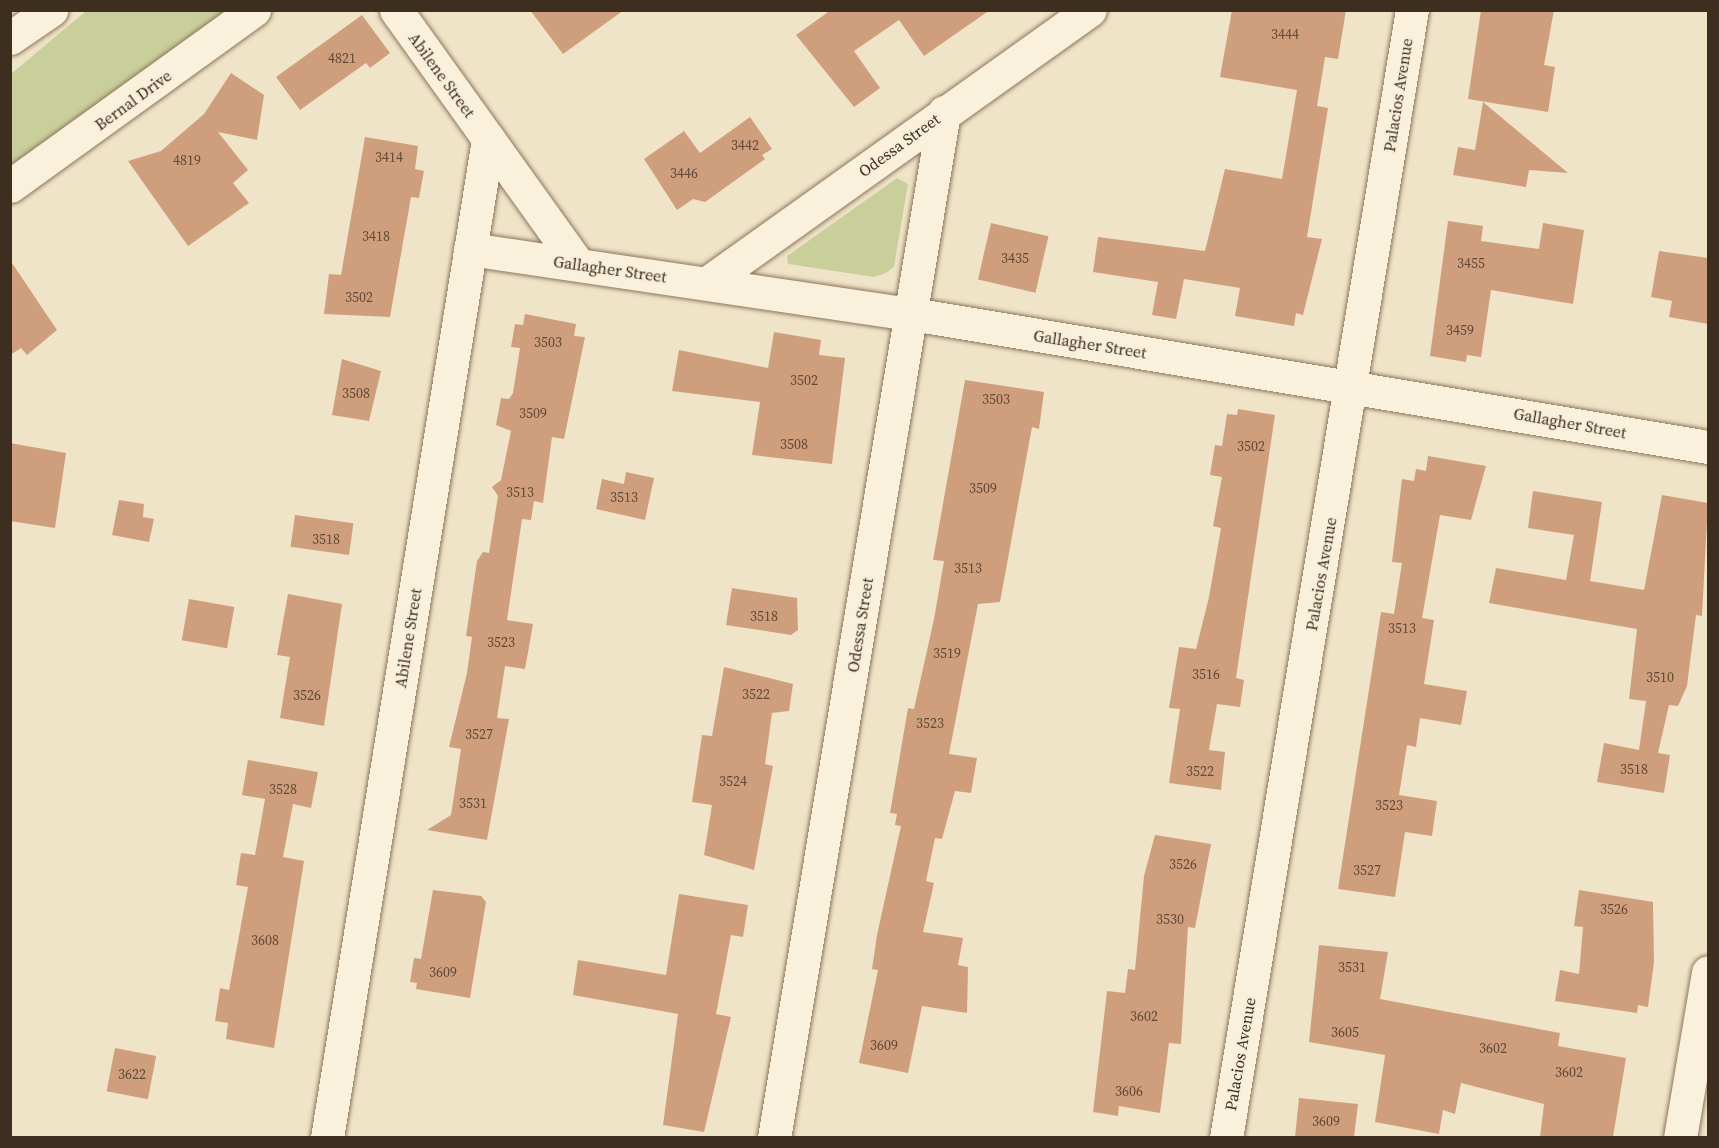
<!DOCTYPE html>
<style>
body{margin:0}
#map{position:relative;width:1719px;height:1148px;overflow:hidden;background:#f0e4c8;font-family:"Source Serif 4",serif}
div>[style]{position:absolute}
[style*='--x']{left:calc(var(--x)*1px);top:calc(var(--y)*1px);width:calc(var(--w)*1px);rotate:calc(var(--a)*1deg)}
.green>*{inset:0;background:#c9cf9b}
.building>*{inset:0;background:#cf9f7d;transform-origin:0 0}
.roads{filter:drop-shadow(0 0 2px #8d765c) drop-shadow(0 0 2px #8d765c)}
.minor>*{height:33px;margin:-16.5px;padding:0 16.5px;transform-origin:16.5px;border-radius:16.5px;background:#faf1dc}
.tertiary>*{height:33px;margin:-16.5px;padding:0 16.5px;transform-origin:16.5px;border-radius:16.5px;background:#faf1dc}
span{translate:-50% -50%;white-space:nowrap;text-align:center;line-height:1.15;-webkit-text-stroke:4.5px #f7eed8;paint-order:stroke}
.number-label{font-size:14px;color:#624a37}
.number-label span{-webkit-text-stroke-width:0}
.street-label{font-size:16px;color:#3d2e20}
.frame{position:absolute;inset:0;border:12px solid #3d2e20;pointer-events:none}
</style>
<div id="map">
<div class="green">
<div style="clip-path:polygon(86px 11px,231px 11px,11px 167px,11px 74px)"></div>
<div style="clip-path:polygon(897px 178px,908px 184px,894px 267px,886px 273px,874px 277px,788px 264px,787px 256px)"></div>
</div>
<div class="building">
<div style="clip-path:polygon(530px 10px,624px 10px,563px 54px)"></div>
<div style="clip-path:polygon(831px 10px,990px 10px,924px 56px,899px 20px,854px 51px,880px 88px,854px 107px,796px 35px)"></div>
<div style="clip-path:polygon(1232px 10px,1346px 10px,1338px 59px,1325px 57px,1317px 106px,1328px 108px,1307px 237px,1322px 239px,1303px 315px,1296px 313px,1294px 326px,1235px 316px,1240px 288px,1184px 279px,1176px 319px,1152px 315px,1158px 282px,1093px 272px,1098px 237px,1205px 251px,1225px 169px,1282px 179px,1297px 90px,1220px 77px)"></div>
<div style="clip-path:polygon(1481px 10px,1554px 10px,1544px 65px,1555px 67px,1548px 112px,1468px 99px)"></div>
<div style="clip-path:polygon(362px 15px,390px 53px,370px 68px,366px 63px,300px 110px,276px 77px)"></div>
<div style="clip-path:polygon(231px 73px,264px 95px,257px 140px,218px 132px,248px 170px,233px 183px,249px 203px,188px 246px,128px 161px,161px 151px,204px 114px)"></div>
<div style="clip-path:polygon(1483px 102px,1568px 173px,1529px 170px,1526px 187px,1453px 175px,1458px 147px,1475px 150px)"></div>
<div style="clip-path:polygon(750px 117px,772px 149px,762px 155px,765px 159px,705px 202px,693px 199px,677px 210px,644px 159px,684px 131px,700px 153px)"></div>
<div style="clip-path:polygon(365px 137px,418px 146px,415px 169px,424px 171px,419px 198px,411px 197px,390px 317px,324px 314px,329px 274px,341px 275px)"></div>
<div style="clip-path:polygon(1448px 221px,1483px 226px,1481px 241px,1539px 249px,1543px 223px,1584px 230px,1573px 304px,1491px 290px,1481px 357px,1467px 355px,1466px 362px,1430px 356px)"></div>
<div style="left:991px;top:223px;width:59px;height:58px;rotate:13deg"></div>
<div style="clip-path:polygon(1659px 251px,1708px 258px,1708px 324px,1669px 317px,1672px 301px,1651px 297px)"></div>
<div style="clip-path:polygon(10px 260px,57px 330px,27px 355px,21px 348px,10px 355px)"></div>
<div style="clip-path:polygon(525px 314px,576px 324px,574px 336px,585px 337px,564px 439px,552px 437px,543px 503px,534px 501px,531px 520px,522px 519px,507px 620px,533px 624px,525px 669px,505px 666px,497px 718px,509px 719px,487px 840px,427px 830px,451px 815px,461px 749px,449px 747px,467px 673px,472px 637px,466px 636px,477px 561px,483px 552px,489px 553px,498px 496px,492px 487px,501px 480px,511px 431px,496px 425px,501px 398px,509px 399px,513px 393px,520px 348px,511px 347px,515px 324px,523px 325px)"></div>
<div style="clip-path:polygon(774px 332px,821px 340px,819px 355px,845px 358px,832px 464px,752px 455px,760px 402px,672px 391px,679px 350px,768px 368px)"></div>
<div style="clip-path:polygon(342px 359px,381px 371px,369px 421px,332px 415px)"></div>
<div style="clip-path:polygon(965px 380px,1044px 392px,1039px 429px,1032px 427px,1000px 602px,978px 604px,949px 754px,977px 758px,971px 793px,955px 791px,942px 839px,935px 838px,926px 881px,934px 883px,923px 932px,963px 938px,958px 965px,968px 967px,967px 1013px,922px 1006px,908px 1073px,859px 1063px,878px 970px,872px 969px,877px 935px,901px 826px,895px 825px,897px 814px,890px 813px,894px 790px,908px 708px,914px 709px,934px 619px,944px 561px,933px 560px)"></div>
<div style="clip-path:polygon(1238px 409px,1275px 415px,1236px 678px,1244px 680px,1240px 707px,1217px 704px,1209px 750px,1225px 752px,1221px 790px,1169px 783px,1180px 709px,1169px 708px,1179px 647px,1196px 649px,1209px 597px,1221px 528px,1213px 526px,1222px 477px,1210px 475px,1215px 445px,1222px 446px,1227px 414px,1237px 415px)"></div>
<div style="clip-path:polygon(10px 443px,66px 453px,55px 528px,10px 521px)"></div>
<div style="clip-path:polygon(1428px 456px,1486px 466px,1471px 520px,1440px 515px,1422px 618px,1434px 620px,1424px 684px,1467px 691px,1461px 725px,1420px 718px,1416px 747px,1407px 745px,1399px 795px,1437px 801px,1432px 836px,1405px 832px,1395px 897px,1338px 889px,1381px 612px,1394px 614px,1402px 563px,1392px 562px,1402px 479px,1414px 481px,1416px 469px,1426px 471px)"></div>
<div style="clip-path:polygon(626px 472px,654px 478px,645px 520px,596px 509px,602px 479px,624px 484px)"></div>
<div style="clip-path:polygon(1533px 491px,1602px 502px,1590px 581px,1644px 590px,1662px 495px,1708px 503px,1702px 616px,1696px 615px,1687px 686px,1678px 706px,1669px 705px,1658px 753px,1670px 755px,1664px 793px,1597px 782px,1604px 743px,1639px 750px,1646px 701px,1629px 699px,1637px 629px,1489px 603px,1496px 568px,1566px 580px,1574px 535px,1528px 528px)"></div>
<div style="clip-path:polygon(119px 500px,144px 504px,143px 517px,154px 519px,149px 542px,112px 535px)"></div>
<div style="left:295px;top:515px;width:59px;height:32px;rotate:8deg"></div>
<div style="clip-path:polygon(732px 588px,797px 598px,798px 630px,791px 635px,726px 625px)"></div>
<div style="clip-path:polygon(288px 594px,342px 604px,324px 726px,280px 718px,290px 657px,277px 655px)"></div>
<div style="left:189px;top:599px;width:46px;height:42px;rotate:10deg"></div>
<div style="clip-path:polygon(724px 667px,793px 684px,789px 711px,772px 713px,765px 764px,773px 766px,754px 870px,704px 855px,712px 805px,692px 802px,702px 735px,712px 736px)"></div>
<div style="clip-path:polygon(248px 760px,318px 772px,311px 808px,293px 804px,283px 857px,304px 861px,274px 1048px,226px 1039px,228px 1023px,215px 1021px,220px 988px,229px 990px,248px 887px,236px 885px,241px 853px,255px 855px,265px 799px,242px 795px)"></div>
<div style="clip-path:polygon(1155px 835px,1211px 844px,1195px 928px,1188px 927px,1181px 1044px,1169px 1043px,1160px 1113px,1119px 1106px,1118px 1116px,1093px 1112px,1107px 991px,1125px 993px,1128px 969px,1135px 970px,1144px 876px)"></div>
<div style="clip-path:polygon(433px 890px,481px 896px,486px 902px,470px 998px,416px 989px,417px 983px,410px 982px,414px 958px,421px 959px)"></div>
<div style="clip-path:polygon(1579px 890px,1653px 902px,1654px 962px,1648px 1007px,1638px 1005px,1637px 1013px,1555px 1001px,1560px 970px,1579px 974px,1583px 927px,1574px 926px)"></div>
<div style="clip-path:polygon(679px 894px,748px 905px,743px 937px,731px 935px,716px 1014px,731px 1017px,704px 1132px,663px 1125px,678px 1014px,573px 995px,578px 960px,666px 975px)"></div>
<div style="clip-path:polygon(1319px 945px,1388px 952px,1380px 999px,1560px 1033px,1558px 1046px,1626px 1058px,1613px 1137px,1540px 1137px,1544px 1104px,1461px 1083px,1455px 1114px,1443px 1110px,1439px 1134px,1375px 1122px,1385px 1055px,1309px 1042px)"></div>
<div style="left:115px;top:1048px;width:42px;height:44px;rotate:11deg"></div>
<div style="clip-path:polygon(1299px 1098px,1358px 1104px,1354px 1137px,1295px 1137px)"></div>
</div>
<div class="roads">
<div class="minor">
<div style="--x:396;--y:10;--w:312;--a:54.4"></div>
<div style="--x:470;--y:249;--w:447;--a:8.4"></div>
<div style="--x:912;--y:314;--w:807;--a:9.49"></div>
<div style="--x:707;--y:283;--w:470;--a:-35.5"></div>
<div style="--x:327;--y:1138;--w:1012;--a:-80.84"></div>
<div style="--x:774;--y:1138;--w:1040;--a:-80.59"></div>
<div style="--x:1226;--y:1138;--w:1143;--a:-80.64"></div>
<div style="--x:1680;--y:1138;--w:168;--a:-80.4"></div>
</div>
<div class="tertiary">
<div style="--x:10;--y:38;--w:50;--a:-34.3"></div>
<div style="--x:10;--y:186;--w:301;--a:-35.8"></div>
</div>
</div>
<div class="number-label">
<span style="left:1285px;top:34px">3444</span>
<span style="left:342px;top:58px">4821</span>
<span style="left:745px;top:145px">3442</span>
<span style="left:389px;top:157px">3414</span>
<span style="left:187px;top:160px">4819</span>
<span style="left:684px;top:173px">3446</span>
<span style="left:376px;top:236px">3418</span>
<span style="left:1015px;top:258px">3435</span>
<span style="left:1471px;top:263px">3455</span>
<span style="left:359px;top:297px">3502</span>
<span style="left:1460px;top:330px">3459</span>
<span style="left:548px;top:342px">3503</span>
<span style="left:804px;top:380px">3502</span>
<span style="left:356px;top:393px">3508</span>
<span style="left:996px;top:399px">3503</span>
<span style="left:533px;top:413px">3509</span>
<span style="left:794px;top:444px">3508</span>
<span style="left:1251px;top:446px">3502</span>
<span style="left:983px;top:488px">3509</span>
<span style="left:520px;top:492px">3513</span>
<span style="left:624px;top:497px">3513</span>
<span style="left:326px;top:539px">3518</span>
<span style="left:968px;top:568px">3513</span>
<span style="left:764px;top:616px">3518</span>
<span style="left:1402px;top:628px">3513</span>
<span style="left:501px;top:642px">3523</span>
<span style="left:947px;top:653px">3519</span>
<span style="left:1206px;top:674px">3516</span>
<span style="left:1660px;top:677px">3510</span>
<span style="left:756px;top:694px">3522</span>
<span style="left:307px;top:695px">3526</span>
<span style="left:930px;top:723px">3523</span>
<span style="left:479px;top:734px">3527</span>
<span style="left:1634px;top:769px">3518</span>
<span style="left:1200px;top:771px">3522</span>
<span style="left:733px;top:781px">3524</span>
<span style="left:283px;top:789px">3528</span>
<span style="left:473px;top:803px">3531</span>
<span style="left:1389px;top:805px">3523</span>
<span style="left:1183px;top:864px">3526</span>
<span style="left:1367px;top:870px">3527</span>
<span style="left:1614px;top:909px">3526</span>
<span style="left:1170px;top:919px">3530</span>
<span style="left:265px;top:940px">3608</span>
<span style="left:1352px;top:967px">3531</span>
<span style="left:443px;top:972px">3609</span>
<span style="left:1144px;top:1016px">3602</span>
<span style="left:1345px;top:1032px">3605</span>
<span style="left:884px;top:1045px">3609</span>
<span style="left:1493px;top:1048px">3602</span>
<span style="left:1569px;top:1072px">3602</span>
<span style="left:132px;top:1074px">3622</span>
<span style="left:1129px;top:1091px">3606</span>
<span style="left:1326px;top:1121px">3609</span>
</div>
<div class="street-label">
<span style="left:442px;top:75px;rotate:54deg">Abilene Street</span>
<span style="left:1398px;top:95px;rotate:-81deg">Palacios Avenue</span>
<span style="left:133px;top:100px;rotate:-36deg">Bernal Drive</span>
<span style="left:899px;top:145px;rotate:-36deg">Odessa Street</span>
<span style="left:610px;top:269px;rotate:8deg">Gallagher Street</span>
<span style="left:1090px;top:344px;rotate:9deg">Gallagher Street</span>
<span style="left:1570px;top:423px;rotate:10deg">Gallagher Street</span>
<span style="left:1321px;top:574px;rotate:-80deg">Palacios Avenue</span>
<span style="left:860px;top:625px;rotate:-81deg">Odessa Street</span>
<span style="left:408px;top:638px;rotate:-81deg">Abilene Street</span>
<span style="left:1240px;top:1054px;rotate:-80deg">Palacios Avenue</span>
</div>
<div class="frame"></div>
</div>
